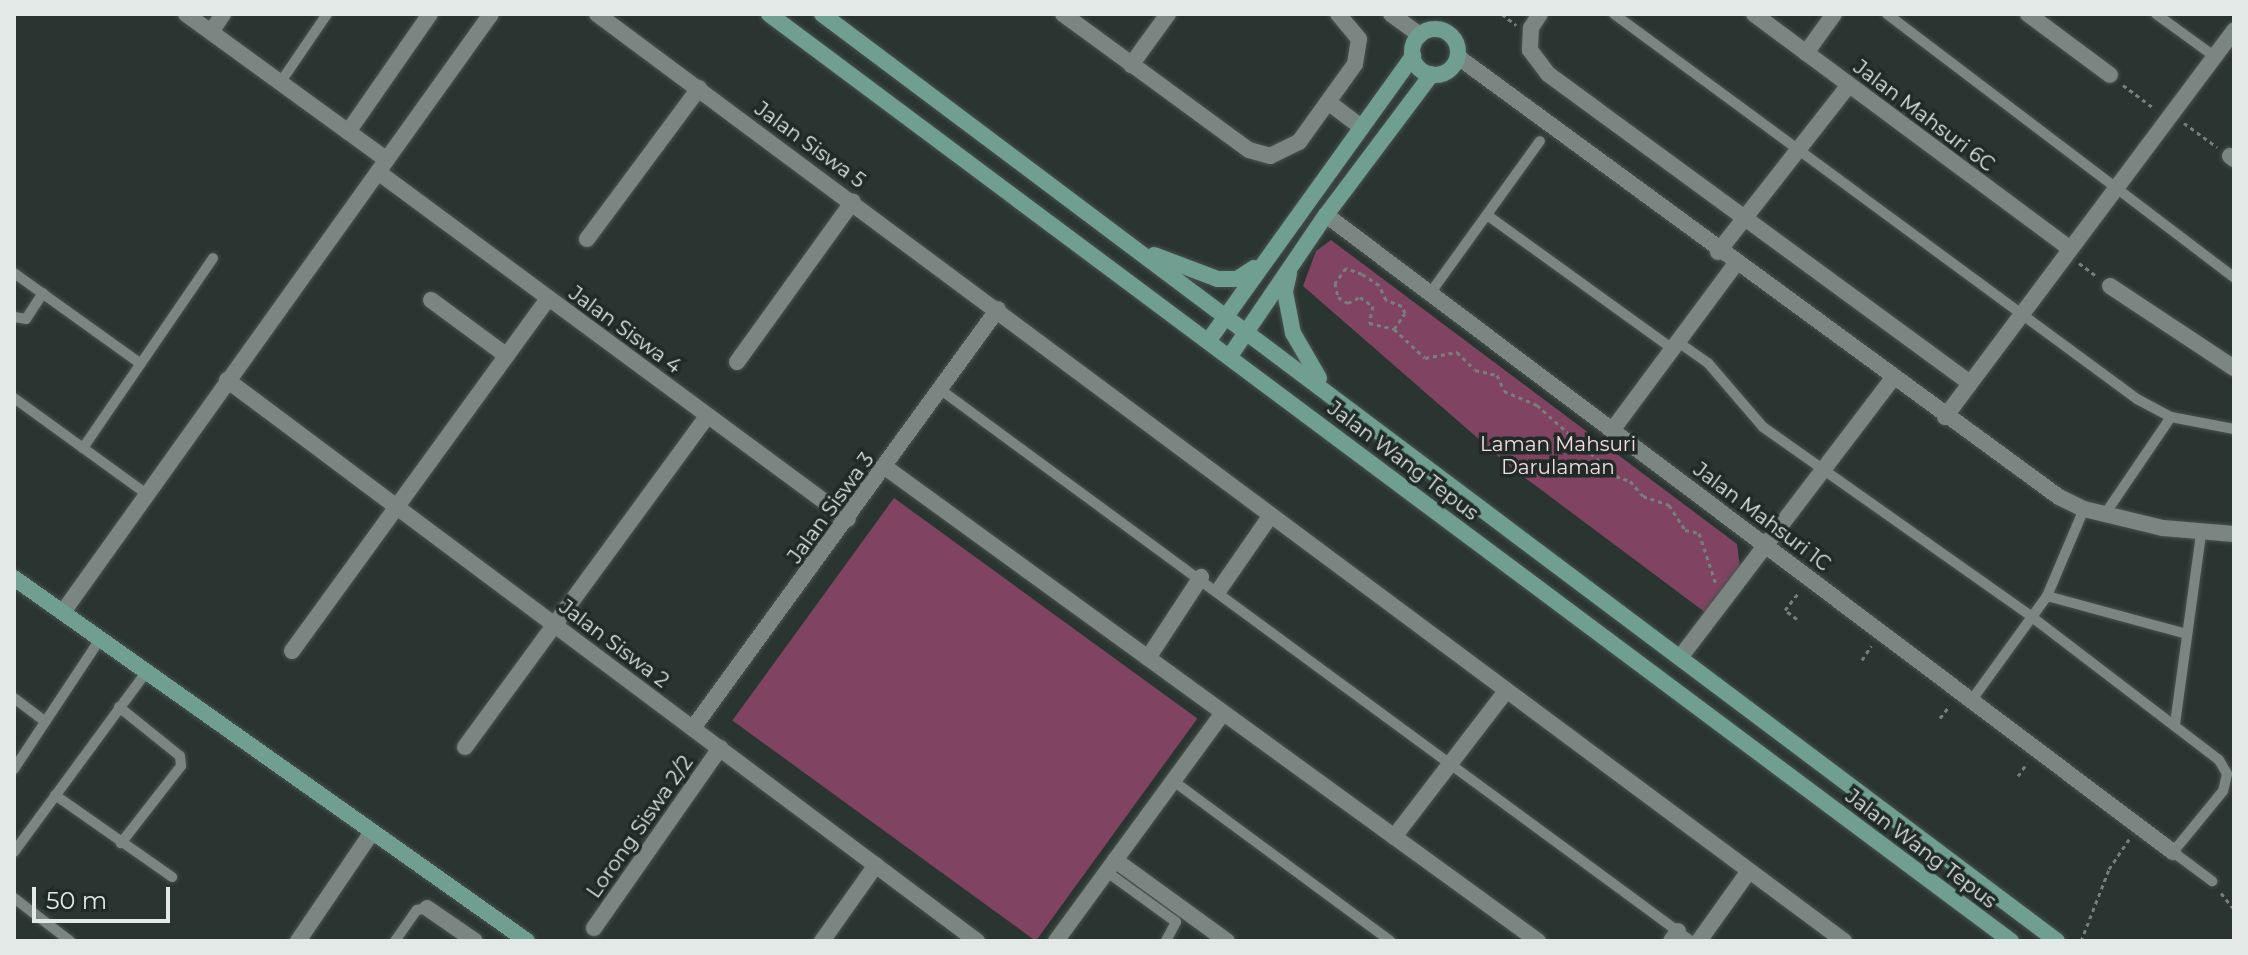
<!DOCTYPE html>
<style>
body{margin:0}
#map{position:relative;width:2248px;height:955px;overflow:hidden;background:#2a3430;font-family:Montserrat,sans-serif}
div>[style]{position:absolute}
[style*='--x']{left:calc(var(--x)*1px);top:calc(var(--y)*1px);width:calc(var(--w)*1px);rotate:calc(var(--a)*1deg)}
.green>*{inset:0;background:#804462;transform-origin:0 0}
.path>*{height:3px;margin-top:-1.5px;transform-origin:0;background:repeating-linear-gradient(90deg,#777f7c 0 4px,transparent 0 8px)}
.roads{filter:drop-shadow(0 0 2px #48514e) drop-shadow(0 0 2px #48514e)}
.lane>*{height:10px;margin:-5px;padding:0 5px;transform-origin:5px;border-radius:5px;background:#7b8682}
.street>*{height:16px;margin:-8px;padding:0 8px;transform-origin:8px;border-radius:8px;background:#7b8682}
.secondary>*{height:16px;margin:-8px;padding:0 8px;transform-origin:8px;border-radius:8px;background:#709e91}
.secondary>.ring{margin:-8px;padding:0;box-sizing:content-box;background:none;border:16px solid #709e91;border-radius:50%}
span{translate:-50% -50%;white-space:nowrap;text-align:center;line-height:1.15;-webkit-text-stroke:7px #202a26;paint-order:stroke}
.street-label{font-size:20px;color:#e3e9e7}
.park-label{font-size:20px;color:#f4dbe5}
.frame{position:absolute;inset:0;border:16px solid #e3e9e7;pointer-events:none}
.scale{position:absolute;left:32px;top:887px;width:138px;height:36px;box-sizing:border-box;border:4px solid #e3e9e7;border-top:0;padding-left:10px;font-size:24px;line-height:28px;white-space:nowrap;color:#e3e9e7;-webkit-text-stroke:6px #202a26;paint-order:stroke}
</style>
<div id="map">
<div class="green">
<div style="clip-path:polygon(1331px 240px,1737px 544px,1740px 568px,1706px 613px,1512px 468px,1303px 286px,1316px 251px)"></div>
<div style="left:894px;top:498px;width:375px;height:275px;rotate:36deg"></div>
</div>
<div class="path">
<div style="--x:1502;--y:14;--w:18;--a:38"></div>
<div style="--x:2123;--y:85;--w:40;--a:37"></div>
<div style="--x:2184;--y:123;--w:41;--a:36"></div>
<div style="--x:2079;--y:263;--w:20;--a:37"></div>
<div style="--x:1394;--y:329;--w:19;--a:-55"></div>
<div style="--x:1405;--y:313;--w:8;--a:-113"></div>
<div style="--x:1402;--y:306;--w:17;--a:-159"></div>
<div style="--x:1386;--y:300;--w:17;--a:-115"></div>
<div style="--x:1379;--y:285;--w:20;--a:-147"></div>
<div style="--x:1362;--y:274;--w:17;--a:-159"></div>
<div style="--x:1346;--y:268;--w:19;--a:126"></div>
<div style="--x:1335;--y:283;--w:14;--a:78"></div>
<div style="--x:1338;--y:297;--w:12;--a:31"></div>
<div style="--x:1348;--y:303;--w:13;--a:-27"></div>
<div style="--x:1360;--y:297;--w:16;--a:35"></div>
<div style="--x:1373;--y:306;--w:17;--a:103"></div>
<div style="--x:1369;--y:323;--w:26;--a:13"></div>
<div style="--x:1394;--y:329;--w:42;--a:43.1"></div>
<div style="--x:1425;--y:358;--w:33;--a:-11"></div>
<div style="--x:1457;--y:352;--w:25;--a:45"></div>
<div style="--x:1475;--y:370;--w:23;--a:13"></div>
<div style="--x:1497;--y:375;--w:17;--a:66"></div>
<div style="--x:1504;--y:391;--w:36;--a:23"></div>
<div style="--x:1537;--y:405;--w:106;--a:41.9"></div>
<div style="--x:1616;--y:476;--w:15;--a:20"></div>
<div style="--x:1630;--y:481;--w:20;--a:49"></div>
<div style="--x:1643;--y:496;--w:28;--a:19"></div>
<div style="--x:1669;--y:505;--w:30;--a:57"></div>
<div style="--x:1685;--y:530;--w:14;--a:12"></div>
<div style="--x:1699;--y:533;--w:54;--a:71.6"></div>
<div style="--x:1797;--y:619;--w:15;--a:-143"></div>
<div style="--x:1785;--y:610;--w:24;--a:-52"></div>
<div style="--x:1862;--y:660;--w:17;--a:-57"></div>
<div style="--x:1940;--y:718;--w:16;--a:-52"></div>
<div style="--x:2018;--y:776;--w:16;--a:-55"></div>
<div style="--x:2221;--y:893;--w:21;--a:51"></div>
<div style="--x:2081;--y:941;--w:77;--a:-68.7"></div>
<div style="--x:2109;--y:869;--w:36;--a:-56"></div>
</div>
<div class="roads">
<div class="lane">
<div style="--x:1614;--y:14;--w:649;--a:36.36"></div>
<div style="--x:2137;--y:399;--w:38;--a:28"></div>
<div style="--x:2171;--y:417;--w:64;--a:10.8"></div>
<div style="--x:1887;--y:14;--w:435;--a:37.2"></div>
<div style="--x:2156;--y:14;--w:72;--a:35.9"></div>
<div style="--x:280;--y:83;--w:83;--a:-55.7"></div>
<div style="--x:1487;--y:215;--w:229;--a:35.8"></div>
<div style="--x:14;--y:273;--w:156;--a:35.6"></div>
<div style="--x:1431;--y:292;--w:186;--a:-54.2"></div>
<div style="--x:14;--y:317;--w:12;--a:9"></div>
<div style="--x:26;--y:319;--w:31;--a:-57"></div>
<div style="--x:1678;--y:342;--w:37;--a:35"></div>
<div style="--x:1708;--y:363;--w:84;--a:49.3"></div>
<div style="--x:1763;--y:427;--w:329;--a:35.2"></div>
<div style="--x:2032;--y:617;--w:235;--a:37.4"></div>
<div style="--x:2219;--y:760;--w:16;--a:60"></div>
<div style="--x:2227;--y:774;--w:17;--a:103"></div>
<div style="--x:2223;--y:791;--w:79;--a:129.3"></div>
<div style="--x:2173;--y:852;--w:49;--a:36.6"></div>
<div style="--x:941;--y:390;--w:931;--a:36.3"></div>
<div style="--x:14;--y:398;--w:162;--a:35.9"></div>
<div style="--x:83;--y:448;--w:230;--a:-55.6"></div>
<div style="--x:2105;--y:514;--w:117;--a:-55.8"></div>
<div style="--x:2047;--y:596;--w:145;--a:15.2"></div>
<div style="--x:14;--y:698;--w:39;--a:37"></div>
<div style="--x:1971;--y:701;--w:130;--a:-54.1"></div>
<div style="--x:2047;--y:596;--w:95;--a:-67"></div>
<div style="--x:119;--y:707;--w:78;--a:38.8"></div>
<div style="--x:180;--y:756;--w:10;--a:84"></div>
<div style="--x:181;--y:766;--w:98;--a:127.9"></div>
<div style="--x:2175;--y:724;--w:192;--a:-82.2"></div>
<div style="--x:14;--y:769;--w:156;--a:-56.5"></div>
<div style="--x:1172;--y:780;--w:271;--a:36.4"></div>
<div style="--x:55;--y:795;--w:143;--a:35"></div>
<div style="--x:14;--y:852;--w:223;--a:-53.7"></div>
<div style="--x:1107;--y:872;--w:85;--a:35.9"></div>
<div style="--x:1176;--y:922;--w:21;--a:118"></div>
<div style="--x:14;--y:898;--w:71;--a:37.5"></div>
<div style="--x:395;--y:941;--w:38;--a:-55"></div>
<div style="--x:417;--y:910;--w:10;--a:-11"></div>
</div>
<div class="street">
<div style="--x:186;--y:14;--w:248;--a:36"></div>
<div style="--x:597;--y:14;--w:1554;--a:36.63"></div>
<div style="--x:1063;--y:14;--w:230;--a:36.2"></div>
<div style="--x:1249;--y:150;--w:22;--a:16"></div>
<div style="--x:1270;--y:156;--w:32;--a:-26"></div>
<div style="--x:1299;--y:142;--w:96;--a:-54.3"></div>
<div style="--x:1355;--y:64;--w:25;--a:-81"></div>
<div style="--x:1359;--y:39;--w:33;--a:-130"></div>
<div style="--x:1391;--y:14;--w:36;--a:36"></div>
<div style="--x:1540;--y:14;--w:17;--a:123"></div>
<div style="--x:1531;--y:28;--w:22;--a:93"></div>
<div style="--x:1530;--y:50;--w:30;--a:53"></div>
<div style="--x:1548;--y:74;--w:523;--a:36.21"></div>
<div style="--x:1754;--y:14;--w:394;--a:36.6"></div>
<div style="--x:2028;--y:14;--w:102;--a:36.6"></div>
<div style="--x:211;--y:32;--w:22;--a:-56"></div>
<div style="--x:1806;--y:53;--w:48;--a:-54.3"></div>
<div style="--x:1458;--y:57;--w:745;--a:36.21"></div>
<div style="--x:2059;--y:497;--w:28;--a:26"></div>
<div style="--x:2084;--y:509;--w:81;--a:13.5"></div>
<div style="--x:2163;--y:528;--w:71;--a:4.8"></div>
<div style="--x:1131;--y:65;--w:63;--a:-54"></div>
<div style="--x:1328;--y:102;--w:41;--a:37.1"></div>
<div style="--x:348;--y:132;--w:144;--a:-55.2"></div>
<div style="--x:2230;--y:156;--w:5;--a:37"></div>
<div style="--x:378;--y:172;--w:584;--a:36.44"></div>
<div style="--x:1326;--y:215;--w:1060;--a:36.95"></div>
<div style="--x:587;--y:239;--w:188;--a:-53.4"></div>
<div style="--x:1718;--y:252;--w:212;--a:-51.9"></div>
<div style="--x:2110;--y:286;--w:149;--a:33.5"></div>
<div style="--x:431;--y:300;--w:94;--a:36.4"></div>
<div style="--x:737;--y:362;--w:198;--a:-54.2"></div>
<div style="--x:227;--y:380;--w:937;--a:36.8"></div>
<div style="--x:1945;--y:417;--w:483;--a:-53.2"></div>
<div style="--x:1613;--y:429;--w:204;--a:-53.4"></div>
<div style="--x:885;--y:467;--w:807;--a:35.98"></div>
<div style="--x:1219;--y:590;--w:91;--a:-55.3"></div>
<div style="--x:63;--y:612;--w:735;--a:-54.41"></div>
<div style="--x:292;--y:651;--w:436;--a:-54"></div>
<div style="--x:1682;--y:655;--w:347;--a:-52.7"></div>
<div style="--x:1148;--y:658;--w:97;--a:-56.8"></div>
<div style="--x:693;--y:728;--w:518;--a:-53.95"></div>
<div style="--x:465;--y:747;--w:410;--a:-53.8"></div>
<div style="--x:1394;--y:837;--w:184;--a:-52.5"></div>
<div style="--x:1115;--y:860;--w:138;--a:35.9"></div>
<div style="--x:427;--y:908;--w:58;--a:34.5"></div>
<div style="--x:594;--y:928;--w:220;--a:-55"></div>
<div style="--x:298;--y:941;--w:132;--a:-55.8"></div>
<div style="--x:822;--y:941;--w:93;--a:-54.6"></div>
<div style="--x:1056;--y:941;--w:281;--a:-53.8"></div>
<div style="--x:1671;--y:941;--w:12;--a:-55"></div>
<div style="--x:1699;--y:941;--w:86;--a:-54.5"></div>
</div>
<div class="secondary">
<div style="--x:769;--y:14;--w:1550;--a:36.74"></div>
<div style="--x:822;--y:14;--w:1544;--a:36.89"></div>
<div class="ring" style="left:1412px;top:29px;width:30px;height:30px"></div>
<div style="--x:1154;--y:255;--w:68;--a:20.6"></div>
<div style="--x:1218;--y:279;--w:19;--a:0"></div>
<div style="--x:1237;--y:279;--w:20;--a:-33"></div>
<div style="--x:1289;--y:274;--w:18;--a:103"></div>
<div style="--x:1285;--y:292;--w:42;--a:79"></div>
<div style="--x:1293;--y:333;--w:52;--a:60"></div>
<div style="--x:1209;--y:340;--w:350;--a:-54.3"></div>
<div style="--x:1230;--y:356;--w:171;--a:-55.8"></div>
<div style="--x:1326;--y:215;--w:176;--a:-53.1"></div>
<div style="--x:14;--y:578;--w:628;--a:35.28"></div>
</div>
</div>
<div class="street-label">
<span style="left:1924px;top:116px;rotate:37deg">Jalan Mahsuri 6C</span>
<span style="left:810px;top:145px;rotate:36deg">Jalan Siswa 5</span>
<span style="left:625px;top:330px;rotate:36deg">Jalan Siswa 4</span>
<span style="left:1403px;top:461px;rotate:37deg">Jalan Wang Tepus</span>
<span style="left:831px;top:508px;rotate:-54deg">Jalan Siswa 3</span>
<span style="left:1762px;top:517px;rotate:37deg">Jalan Mahsuri 1C</span>
<span style="left:614px;top:644px;rotate:37deg">Jalan Siswa 2</span>
<span style="left:640px;top:827px;rotate:-55deg">Lorong Siswa 2/2</span>
<span style="left:1921px;top:849px;rotate:37deg">Jalan Wang Tepus</span>
</div>
<div class="park-label">
<span style="left:1558px;top:456px">Laman Mahsuri<br>Darulaman</span>
</div>
<div class="frame"></div>
<div class="scale">50 m</div>
</div>
